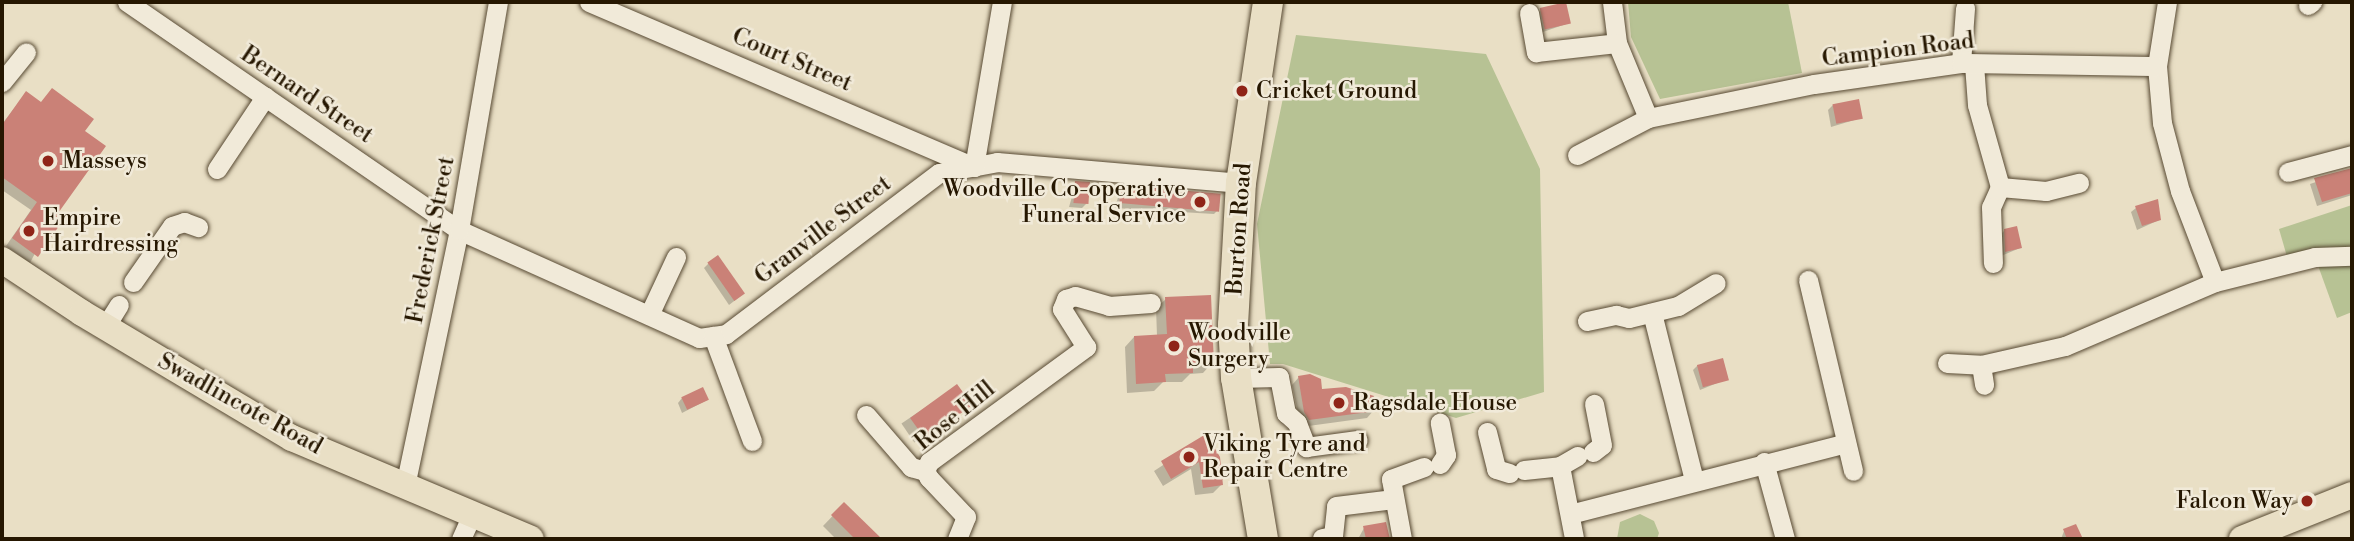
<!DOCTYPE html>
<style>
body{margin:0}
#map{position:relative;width:2354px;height:541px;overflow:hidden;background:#e9dfc5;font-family:"Libre Bodoni",serif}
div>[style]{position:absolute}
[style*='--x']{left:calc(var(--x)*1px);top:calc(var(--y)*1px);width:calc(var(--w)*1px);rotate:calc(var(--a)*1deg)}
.green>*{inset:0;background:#b7c294}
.shadow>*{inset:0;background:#0003;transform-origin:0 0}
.building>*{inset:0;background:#ca8177;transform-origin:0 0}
.roads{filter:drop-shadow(0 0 2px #574932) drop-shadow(0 0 2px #574932)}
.minor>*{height:19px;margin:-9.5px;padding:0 9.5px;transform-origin:9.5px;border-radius:9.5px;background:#f1ead9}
.major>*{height:26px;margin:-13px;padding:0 13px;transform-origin:13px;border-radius:13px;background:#e9dfc5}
.highway>*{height:30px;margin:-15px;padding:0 15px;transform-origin:15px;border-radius:15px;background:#e9dfc5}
.dots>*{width:19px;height:19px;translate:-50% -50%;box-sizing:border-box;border:4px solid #f1ead9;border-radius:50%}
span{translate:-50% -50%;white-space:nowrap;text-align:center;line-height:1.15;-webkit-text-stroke:5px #f1ead9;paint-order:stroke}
.street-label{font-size:23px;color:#261701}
.poi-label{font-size:23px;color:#261701}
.left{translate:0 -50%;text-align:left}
.right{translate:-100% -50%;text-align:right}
.frame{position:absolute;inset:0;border:4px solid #261701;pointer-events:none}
</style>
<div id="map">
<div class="green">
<div style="clip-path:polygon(1628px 2px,1788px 2px,1802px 73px,1660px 99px,1631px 37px)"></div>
<div style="clip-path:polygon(1296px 35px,1486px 54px,1540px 169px,1544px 392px,1456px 418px,1283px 364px,1270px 364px,1257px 224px)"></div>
<div style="clip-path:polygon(2352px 205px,2352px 250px,2288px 260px,2279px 229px)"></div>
<div style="clip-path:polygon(2352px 258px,2352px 312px,2337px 318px,2316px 260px)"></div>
<div style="clip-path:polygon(1640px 514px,1654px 521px,1659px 533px,1657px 539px,1617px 539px,1620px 522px)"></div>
</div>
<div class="shadow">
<div style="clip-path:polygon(1541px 10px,1569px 23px,1540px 33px,1536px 14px)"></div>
<div style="clip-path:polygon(26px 93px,83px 132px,54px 216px,30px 263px,6px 246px,31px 210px,2px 190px,2px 124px)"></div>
<div style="clip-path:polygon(1833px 105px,1861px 118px,1831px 127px,1828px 110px)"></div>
<div style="clip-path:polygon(2351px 170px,2352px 195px,2317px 206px,2310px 184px)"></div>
<div style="clip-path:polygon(1076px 183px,1087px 203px,1082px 208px,1069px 207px)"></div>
<div style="clip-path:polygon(1121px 187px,1219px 209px,1214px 214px,1115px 208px)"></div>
<div style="clip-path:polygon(2136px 208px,2159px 220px,2137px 230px,2131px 212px)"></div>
<div style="clip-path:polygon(2005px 230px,2020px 248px,2001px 256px,2000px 235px)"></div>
<div style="clip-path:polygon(709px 263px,738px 298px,729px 305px,704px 268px)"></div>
<div style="clip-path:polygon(1166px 299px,1212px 363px,1203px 373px,1190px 374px,1182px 382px,1163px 382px,1154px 391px,1127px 393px,1125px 347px,1134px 337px,1157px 336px,1156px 308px)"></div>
<div style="clip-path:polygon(1698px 365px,1727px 379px,1700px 390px,1693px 370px)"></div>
<div style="clip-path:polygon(1299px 377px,1320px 391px,1374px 410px,1367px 418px,1301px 427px,1292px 385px)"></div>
<div style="left:957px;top:386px;width:23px;height:67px;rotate:56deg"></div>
<div style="clip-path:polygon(682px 398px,707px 400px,682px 413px,678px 403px)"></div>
<div style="clip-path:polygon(1206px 437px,1222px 484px,1213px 493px,1195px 495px,1191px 469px,1163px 486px,1154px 471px)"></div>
<div style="clip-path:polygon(844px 504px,880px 539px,836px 539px,823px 526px)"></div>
<div style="clip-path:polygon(1385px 524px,1388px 539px,1358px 539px,1364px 528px)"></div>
<div style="clip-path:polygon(2076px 526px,2082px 539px,2061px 539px,2064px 531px)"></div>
</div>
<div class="building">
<div style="left:1566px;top:2px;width:22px;height:27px;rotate:77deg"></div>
<div style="clip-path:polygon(52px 88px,94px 119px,85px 131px,106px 146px,56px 216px,63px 220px,38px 257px,12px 238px,37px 202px,2px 177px,2px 125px,26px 91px,41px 102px)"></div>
<div style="left:1859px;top:99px;width:20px;height:27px;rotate:79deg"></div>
<div style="clip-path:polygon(2352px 168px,2352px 193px,2322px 202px,2314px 178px)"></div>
<div style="left:1075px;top:181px;width:15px;height:22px;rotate:4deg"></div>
<div style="left:1121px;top:185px;width:100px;height:18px;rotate:5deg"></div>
<div style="clip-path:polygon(2158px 199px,2161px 220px,2142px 226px,2135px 206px)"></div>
<div style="clip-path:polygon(2017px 226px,2022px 248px,2005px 252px,2004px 229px)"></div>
<div style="left:718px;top:255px;width:47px;height:13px;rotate:55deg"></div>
<div style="clip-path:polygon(1211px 295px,1214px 364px,1193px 365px,1193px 373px,1165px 374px,1166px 382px,1136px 384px,1134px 336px,1167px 334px,1165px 297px)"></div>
<div style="left:1723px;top:358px;width:23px;height:27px;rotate:75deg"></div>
<div style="clip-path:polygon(1310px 374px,1321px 379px,1322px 389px,1346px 387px,1374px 396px,1376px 411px,1309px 420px,1304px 412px,1298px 376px)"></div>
<div style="left:957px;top:384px;width:26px;height:58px;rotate:54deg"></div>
<div style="left:703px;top:387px;width:14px;height:24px;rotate:65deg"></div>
<div style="clip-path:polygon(1206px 434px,1220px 457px,1223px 485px,1203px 488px,1199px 462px,1171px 479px,1161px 461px)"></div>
<div style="clip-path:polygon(844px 502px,882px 539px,855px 539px,831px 515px)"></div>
<div style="clip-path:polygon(1386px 522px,1390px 539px,1366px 539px,1363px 526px)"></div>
<div style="clip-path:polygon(2076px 524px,2083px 539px,2067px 539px,2063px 529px)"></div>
</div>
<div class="roads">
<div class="minor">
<div style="--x:127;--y:2;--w:403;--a:34.5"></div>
<div style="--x:459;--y:230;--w:263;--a:24.2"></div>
<div style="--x:699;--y:338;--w:27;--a:-8"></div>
<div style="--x:726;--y:334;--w:267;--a:-37.1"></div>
<div style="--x:939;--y:173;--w:59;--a:-10.7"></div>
<div style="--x:997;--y:162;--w:245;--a:4.9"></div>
<div style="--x:589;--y:2;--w:419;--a:23.2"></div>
<div style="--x:974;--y:167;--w:167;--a:-80.4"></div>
<div style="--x:1612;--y:2;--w:41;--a:83"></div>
<div style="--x:1617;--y:43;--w:81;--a:67.5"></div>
<div style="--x:2167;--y:2;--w:65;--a:98.9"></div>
<div style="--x:2157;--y:66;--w:57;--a:85"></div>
<div style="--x:2162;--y:123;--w:70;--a:75.2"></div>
<div style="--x:2180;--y:191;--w:97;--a:69"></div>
<div style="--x:2308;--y:5;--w:5;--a:-37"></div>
<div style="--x:1529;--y:13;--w:40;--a:80"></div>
<div style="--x:1536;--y:52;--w:81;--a:-6.3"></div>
<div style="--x:1961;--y:63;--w:55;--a:-85.8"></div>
<div style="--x:1974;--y:64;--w:41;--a:85.8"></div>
<div style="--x:1977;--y:105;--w:85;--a:74.3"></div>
<div style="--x:2000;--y:187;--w:22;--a:114"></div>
<div style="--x:1991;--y:207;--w:56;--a:88"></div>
<div style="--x:2;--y:82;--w:38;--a:-51"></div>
<div style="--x:1577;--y:155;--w:80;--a:-27.5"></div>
<div style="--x:1648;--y:118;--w:169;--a:-11.6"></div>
<div style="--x:1814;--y:84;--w:148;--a:-8.1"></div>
<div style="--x:1961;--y:63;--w:196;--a:0.9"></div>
<div style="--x:217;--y:169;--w:87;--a:-56.3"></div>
<div style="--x:2288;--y:172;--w:66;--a:-14.9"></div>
<div style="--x:2000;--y:187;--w:46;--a:5"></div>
<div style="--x:2046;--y:191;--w:34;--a:-14"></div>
<div style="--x:1808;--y:280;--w:196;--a:76.7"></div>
<div style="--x:133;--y:282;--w:68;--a:-55.1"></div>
<div style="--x:172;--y:226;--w:13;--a:-18"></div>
<div style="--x:184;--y:222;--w:15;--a:20"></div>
<div style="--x:1652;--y:313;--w:172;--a:75.9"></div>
<div style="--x:649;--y:315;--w:64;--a:-65"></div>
<div style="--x:1587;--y:321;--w:30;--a:-12"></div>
<div style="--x:1616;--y:315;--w:13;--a:13"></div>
<div style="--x:1629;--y:318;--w:50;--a:-13.8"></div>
<div style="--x:1678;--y:306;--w:44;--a:-31.2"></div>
<div style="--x:105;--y:327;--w:26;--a:-58"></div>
<div style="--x:713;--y:336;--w:112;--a:69.6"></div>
<div style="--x:1947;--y:363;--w:34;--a:3"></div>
<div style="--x:1981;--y:365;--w:86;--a:-12.7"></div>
<div style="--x:2065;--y:346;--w:163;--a:-23.1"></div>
<div style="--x:2215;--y:282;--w:103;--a:-14"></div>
<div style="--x:2315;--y:257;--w:37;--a:-2"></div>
<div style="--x:1981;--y:365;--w:20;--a:81"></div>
<div style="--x:1236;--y:378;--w:43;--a:-1.3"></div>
<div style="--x:1279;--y:377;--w:37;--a:79"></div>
<div style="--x:1286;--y:413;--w:15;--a:42"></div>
<div style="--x:1297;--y:423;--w:26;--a:69"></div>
<div style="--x:1306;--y:447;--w:52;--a:-7.7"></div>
<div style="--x:866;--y:415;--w:69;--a:49.1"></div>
<div style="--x:911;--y:467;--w:15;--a:16"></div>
<div style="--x:1487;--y:432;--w:38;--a:76"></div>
<div style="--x:1496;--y:469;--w:14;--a:17"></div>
<div style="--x:1593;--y:452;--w:11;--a:-38"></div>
<div style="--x:1602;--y:445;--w:42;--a:-101"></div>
<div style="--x:1764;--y:462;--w:80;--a:74.7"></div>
<div style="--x:1440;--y:464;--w:11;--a:-56"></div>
<div style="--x:1446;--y:455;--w:33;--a:-101"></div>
<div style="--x:1560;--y:466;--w:73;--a:79"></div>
<div style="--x:1524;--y:470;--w:36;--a:-6"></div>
<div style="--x:1560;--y:466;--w:20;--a:-30"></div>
<div style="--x:405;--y:486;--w:262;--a:-78.1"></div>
<div style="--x:459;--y:230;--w:231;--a:-80.3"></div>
<div style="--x:1570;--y:514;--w:285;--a:-14.4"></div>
<div style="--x:1322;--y:538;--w:11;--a:-10"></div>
<div style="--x:1333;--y:536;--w:30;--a:-84"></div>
<div style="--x:1336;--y:506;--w:58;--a:-6.9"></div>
<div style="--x:461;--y:539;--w:27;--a:-66"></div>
<div style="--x:957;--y:539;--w:24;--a:-68"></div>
<div style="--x:966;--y:517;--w:54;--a:-133.5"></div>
<div style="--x:929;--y:478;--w:8;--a:-120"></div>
<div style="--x:925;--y:471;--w:10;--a:-66"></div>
<div style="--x:929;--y:462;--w:195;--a:-36.2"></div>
<div style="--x:1086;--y:347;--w:45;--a:-122.3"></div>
<div style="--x:1062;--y:309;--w:11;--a:-68"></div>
<div style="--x:1066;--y:299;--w:9;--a:-18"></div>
<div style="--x:1075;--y:296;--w:35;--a:16"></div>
<div style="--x:1109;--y:306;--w:42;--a:-4.1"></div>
<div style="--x:1402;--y:539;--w:61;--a:-100.4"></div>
<div style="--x:1391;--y:479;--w:35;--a:-20"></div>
</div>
<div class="major">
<div style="--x:2;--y:260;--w:96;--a:33.5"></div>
<div style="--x:82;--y:313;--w:244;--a:30.8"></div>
<div style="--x:292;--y:438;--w:259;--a:22.9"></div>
<div style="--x:2242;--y:539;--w:118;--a:-21.8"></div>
</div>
<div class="highway">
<div style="--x:1263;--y:539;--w:163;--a:-99.5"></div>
<div style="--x:1236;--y:378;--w:53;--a:-93.2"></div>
<div style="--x:1233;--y:325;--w:142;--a:-86.8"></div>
<div style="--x:1241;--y:183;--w:183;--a:-81.5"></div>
</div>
</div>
<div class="dots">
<div style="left:1242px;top:91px;background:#8f2418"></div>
<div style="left:48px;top:161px;background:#8f2418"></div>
<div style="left:1200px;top:202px;background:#8f2418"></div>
<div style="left:29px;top:231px;background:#8f2418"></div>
<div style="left:1174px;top:346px;background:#8f2418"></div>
<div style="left:1339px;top:403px;background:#8f2418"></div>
<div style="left:1189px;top:457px;background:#8f2418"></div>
<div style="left:2307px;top:501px;background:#8f2418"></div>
</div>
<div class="street-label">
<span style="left:1898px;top:50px;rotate:-7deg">Campion Road</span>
<span style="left:792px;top:60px;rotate:23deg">Court Street</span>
<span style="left:307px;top:95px;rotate:34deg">Bernard Street</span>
<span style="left:1239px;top:229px;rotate:-86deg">Burton Road</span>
<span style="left:823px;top:230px;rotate:-37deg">Granville Street</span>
<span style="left:431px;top:240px;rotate:-79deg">Frederick Street</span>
<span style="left:240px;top:404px;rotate:29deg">Swadlincote Road</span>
<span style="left:955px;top:416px;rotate:-39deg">Rose Hill</span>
</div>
<div class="poi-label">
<span class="left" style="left:1256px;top:91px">Cricket Ground</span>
<span class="left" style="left:62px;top:161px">Masseys</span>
<span class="right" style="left:1186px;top:202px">Woodville Co-operative<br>Funeral Service</span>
<span class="left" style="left:43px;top:231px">Empire<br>Hairdressing</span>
<span class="left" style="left:1188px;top:346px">Woodville<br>Surgery</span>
<span class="left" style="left:1353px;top:403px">Ragsdale House</span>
<span class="left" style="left:1203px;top:457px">Viking Tyre and<br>Repair Centre</span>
<span class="right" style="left:2293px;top:501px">Falcon Way</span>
</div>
<div class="frame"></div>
</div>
